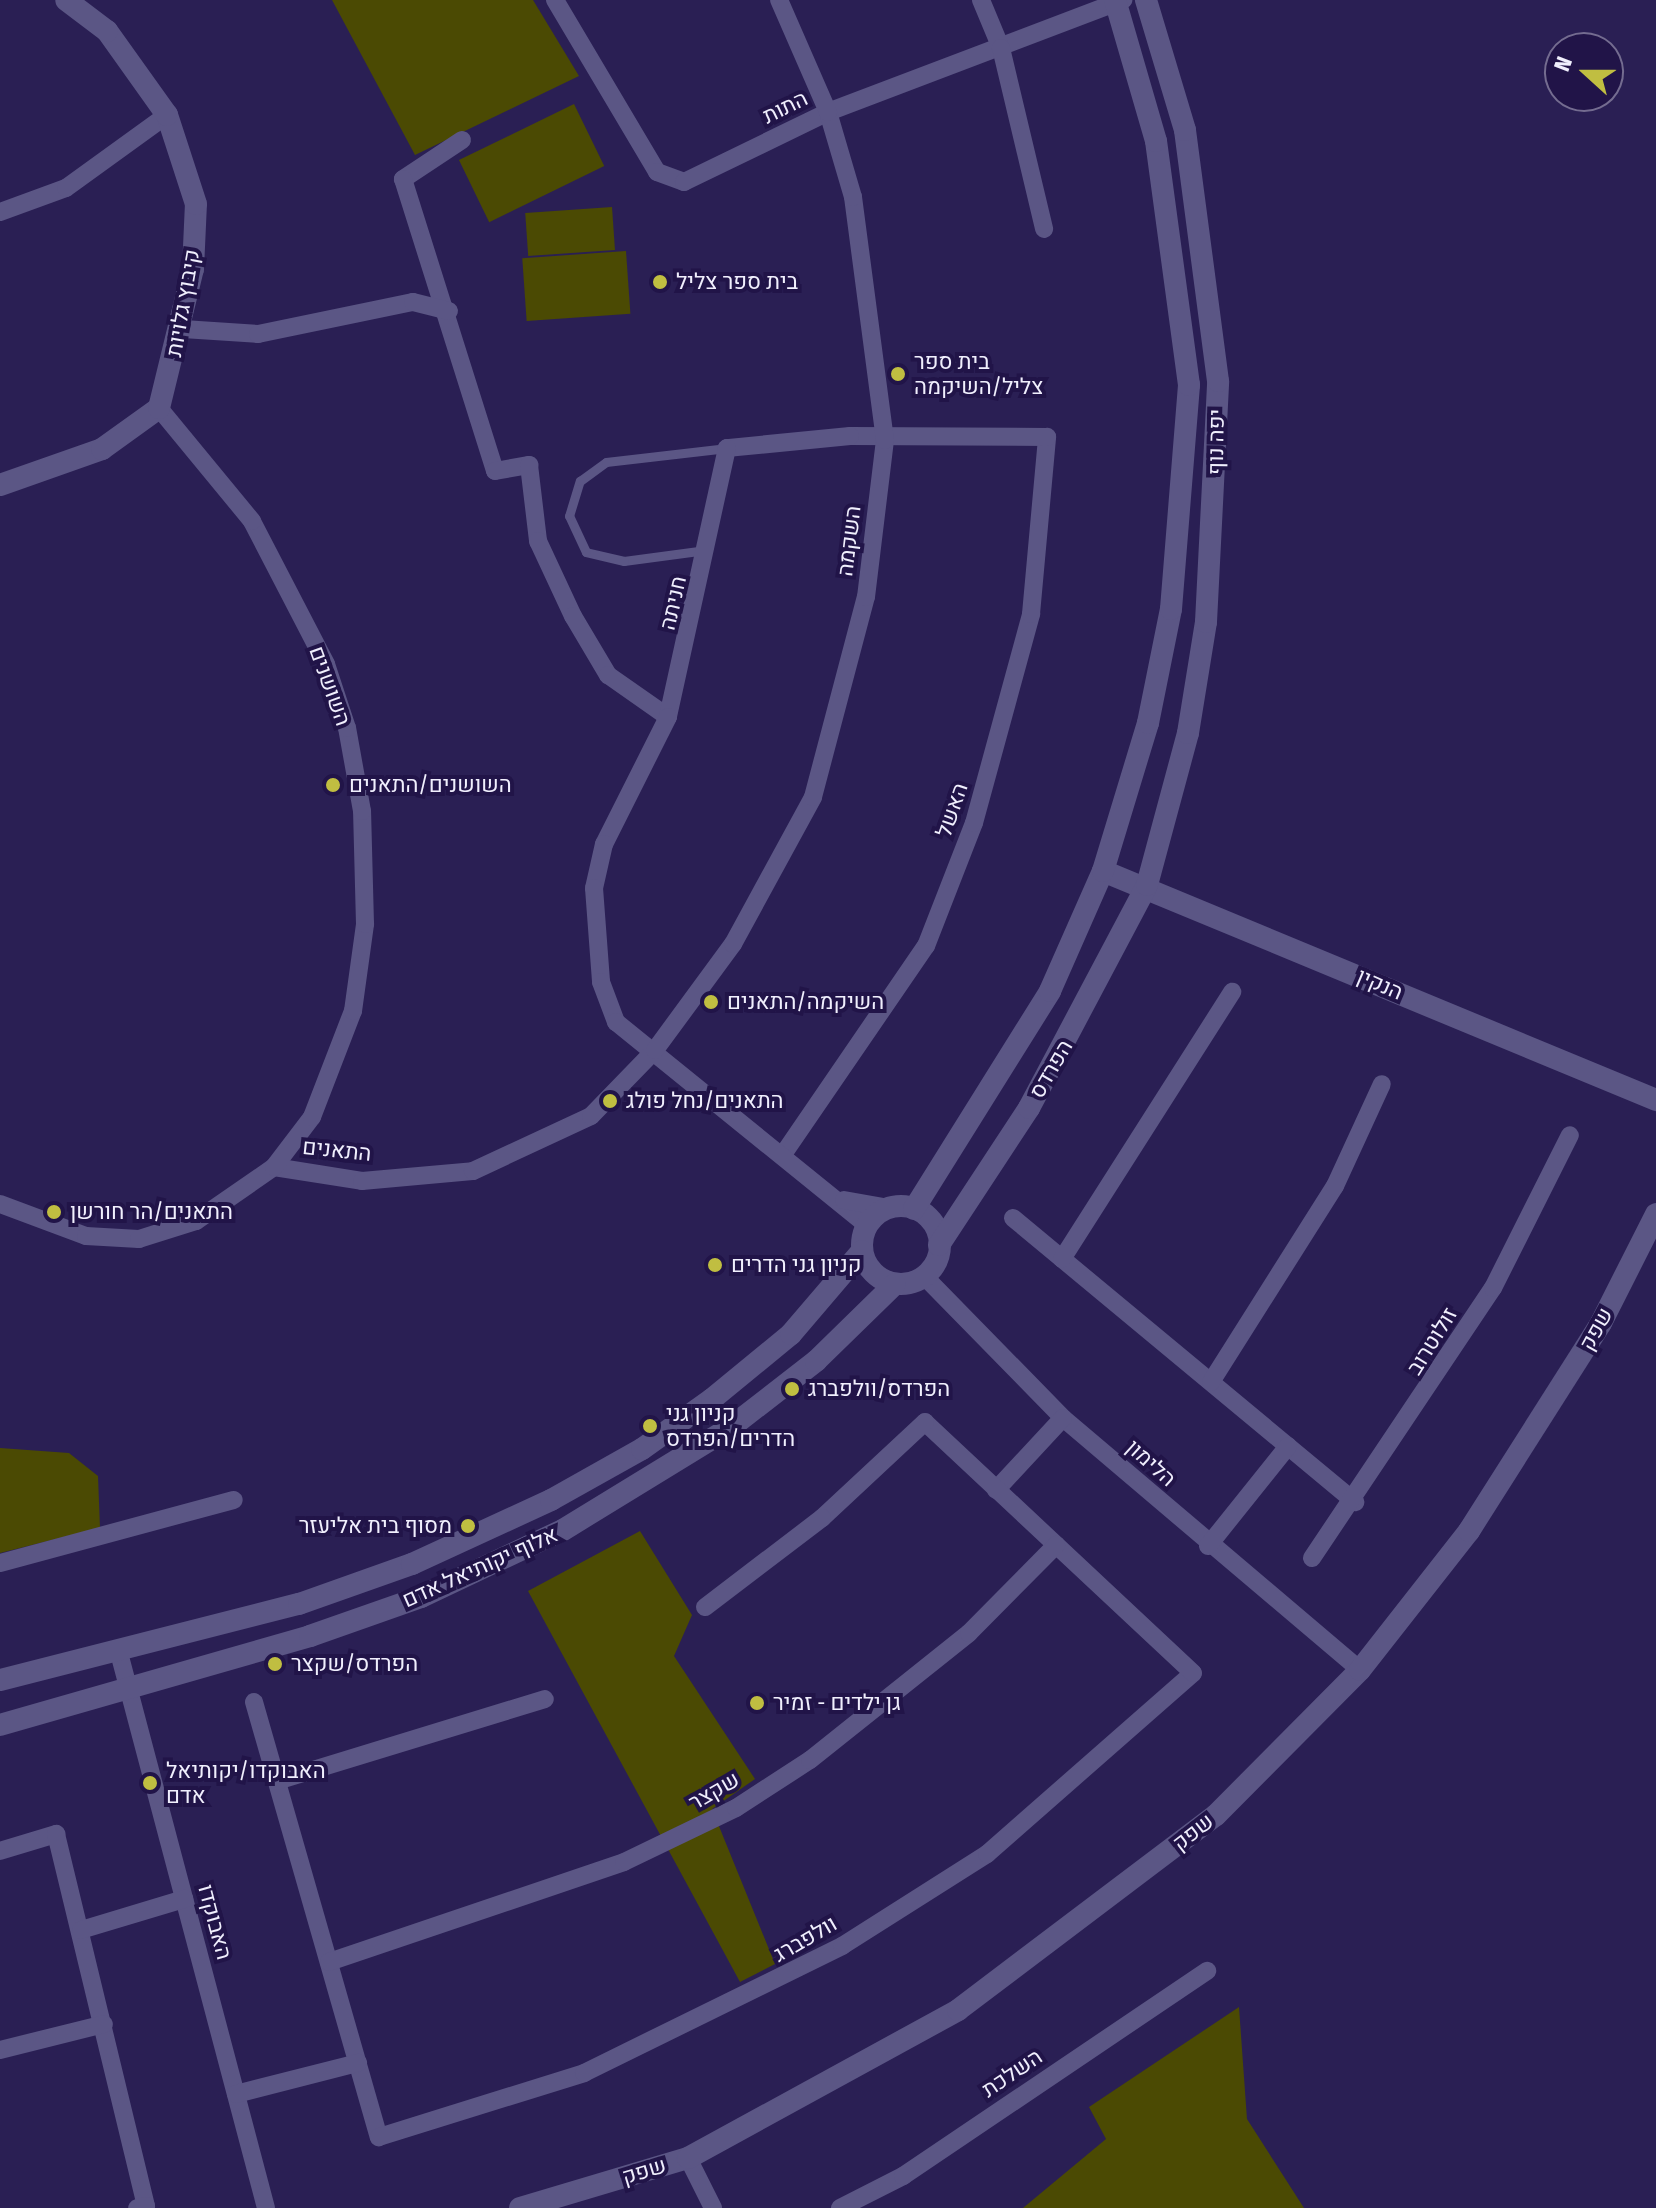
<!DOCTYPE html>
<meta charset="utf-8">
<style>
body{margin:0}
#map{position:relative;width:1656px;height:2208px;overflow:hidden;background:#2a1f54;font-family:"Fira Sans Condensed",Heebo,sans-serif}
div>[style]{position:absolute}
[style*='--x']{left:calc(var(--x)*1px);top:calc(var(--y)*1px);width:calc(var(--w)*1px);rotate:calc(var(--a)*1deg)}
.green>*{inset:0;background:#4b4a03;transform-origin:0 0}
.service>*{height:9px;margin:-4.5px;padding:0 4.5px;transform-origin:4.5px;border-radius:4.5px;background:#5b5685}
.minor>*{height:18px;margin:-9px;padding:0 9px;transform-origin:9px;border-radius:9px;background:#5b5685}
.tertiary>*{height:22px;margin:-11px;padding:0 11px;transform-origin:11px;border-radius:11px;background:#5b5685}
.tertiary>.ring{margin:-11px;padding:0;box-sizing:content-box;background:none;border:22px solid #5b5685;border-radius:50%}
.dots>*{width:22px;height:22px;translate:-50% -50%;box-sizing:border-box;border:4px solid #211448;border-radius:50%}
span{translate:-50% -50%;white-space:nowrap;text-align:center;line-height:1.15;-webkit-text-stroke:8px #211448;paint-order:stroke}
.street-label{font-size:22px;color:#f0effd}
.poi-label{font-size:22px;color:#f0effd}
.left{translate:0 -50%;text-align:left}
.right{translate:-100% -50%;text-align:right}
.north{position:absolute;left:1544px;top:32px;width:80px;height:80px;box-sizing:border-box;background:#211448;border:2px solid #746c90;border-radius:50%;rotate:291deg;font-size:22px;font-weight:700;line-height:32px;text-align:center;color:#f0effd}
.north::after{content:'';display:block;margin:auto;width:28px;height:36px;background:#c0be41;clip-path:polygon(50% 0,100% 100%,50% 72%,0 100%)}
</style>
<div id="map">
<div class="green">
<div style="clip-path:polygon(332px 0,533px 0,579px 76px,415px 155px)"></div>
<div style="left:574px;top:104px;width:69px;height:128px;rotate:64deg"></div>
<div style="left:612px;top:207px;width:43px;height:87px;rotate:86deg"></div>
<div style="left:626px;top:251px;width:63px;height:104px;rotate:86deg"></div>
<div style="clip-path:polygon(0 1448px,69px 1453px,98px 1476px,100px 1528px,0 1553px)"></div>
<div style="clip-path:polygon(640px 1531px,692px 1615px,674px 1656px,755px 1779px,712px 1809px,775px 1964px,740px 1982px,528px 1591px)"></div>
<div style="clip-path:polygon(1239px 2007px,1247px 2119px,1304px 2208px,1023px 2208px,1106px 2139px,1089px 2107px)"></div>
</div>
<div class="service">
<div style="--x:706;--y:550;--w:83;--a:172.4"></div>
<div style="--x:624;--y:561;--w:39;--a:-167"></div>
<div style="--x:586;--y:552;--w:40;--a:-115"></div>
<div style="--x:569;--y:516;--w:37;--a:-73"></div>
<div style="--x:580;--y:481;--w:32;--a:-36"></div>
<div style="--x:606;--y:462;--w:122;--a:-6.6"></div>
</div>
<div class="minor">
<div style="--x:555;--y:0;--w:200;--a:59.3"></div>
<div style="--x:657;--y:172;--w:29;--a:20"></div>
<div style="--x:684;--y:182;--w:160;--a:-25.9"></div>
<div style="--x:828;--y:112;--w:316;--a:-20.8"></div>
<div style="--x:981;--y:0;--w:52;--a:67.4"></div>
<div style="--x:1001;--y:48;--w:186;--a:76.6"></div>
<div style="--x:462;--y:140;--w:71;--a:146.5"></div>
<div style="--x:403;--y:179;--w:306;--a:72.5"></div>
<div style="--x:495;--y:471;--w:35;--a:-10"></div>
<div style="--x:529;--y:465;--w:77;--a:83.2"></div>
<div style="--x:538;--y:541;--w:83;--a:65"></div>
<div style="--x:573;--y:616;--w:69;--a:59.3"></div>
<div style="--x:608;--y:675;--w:73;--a:35"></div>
<div style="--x:0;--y:212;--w:70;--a:-20"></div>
<div style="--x:66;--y:188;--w:125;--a:-35.9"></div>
<div style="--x:183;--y:329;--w:75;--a:3.8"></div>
<div style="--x:258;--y:334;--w:158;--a:-11.7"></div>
<div style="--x:413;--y:302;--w:37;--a:14"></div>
<div style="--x:784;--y:1153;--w:251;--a:-55.6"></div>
<div style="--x:926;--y:946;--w:132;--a:-68.7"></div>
<div style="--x:974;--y:823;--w:217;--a:-74.7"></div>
<div style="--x:1031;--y:614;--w:178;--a:-84.8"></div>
<div style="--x:1047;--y:437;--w:197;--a:-179.7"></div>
<div style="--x:850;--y:436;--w:124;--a:174.4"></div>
<div style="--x:727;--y:448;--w:275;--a:102.4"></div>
<div style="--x:668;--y:717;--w:142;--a:116.7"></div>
<div style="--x:604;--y:844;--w:45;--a:102.8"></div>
<div style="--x:594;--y:888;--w:94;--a:85.7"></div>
<div style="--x:601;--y:982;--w:43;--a:69.4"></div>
<div style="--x:616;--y:1022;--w:323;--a:39"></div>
<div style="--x:274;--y:1167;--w:89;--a:9"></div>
<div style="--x:362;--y:1181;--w:111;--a:-5.1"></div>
<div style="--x:473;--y:1171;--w:130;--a:-25"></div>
<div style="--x:591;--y:1116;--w:92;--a:-45.9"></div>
<div style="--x:655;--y:1050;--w:132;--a:-53.7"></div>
<div style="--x:733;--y:944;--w:167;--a:-61.4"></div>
<div style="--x:813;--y:797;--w:207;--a:-75.2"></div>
<div style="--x:866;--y:597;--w:158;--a:-83.1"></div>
<div style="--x:885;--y:440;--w:245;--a:-97.5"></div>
<div style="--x:853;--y:197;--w:89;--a:-106.4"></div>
<div style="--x:828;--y:112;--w:122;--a:-113.6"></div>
<div style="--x:844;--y:1200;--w:46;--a:10.1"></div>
<div style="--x:0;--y:1204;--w:92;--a:20.4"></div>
<div style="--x:86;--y:1236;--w:53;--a:3.2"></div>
<div style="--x:139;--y:1239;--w:60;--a:-17.5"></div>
<div style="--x:196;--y:1221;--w:95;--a:-34.7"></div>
<div style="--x:274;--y:1167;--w:63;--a:-52.8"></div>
<div style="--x:312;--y:1117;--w:114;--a:-68.9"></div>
<div style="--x:353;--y:1011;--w:88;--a:-82.1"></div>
<div style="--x:365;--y:924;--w:113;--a:-91.5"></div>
<div style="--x:362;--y:811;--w:84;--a:-100.2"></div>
<div style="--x:347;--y:728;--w:67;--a:-108.2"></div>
<div style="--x:326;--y:664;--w:161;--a:-117.4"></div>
<div style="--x:252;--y:521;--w:146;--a:-129.5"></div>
<div style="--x:1013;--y:1218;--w:445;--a:39.7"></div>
<div style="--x:1062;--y:1259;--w:317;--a:-57.5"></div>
<div style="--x:924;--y:1276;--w:199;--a:45.6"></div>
<div style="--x:1063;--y:1418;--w:390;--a:40.3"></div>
<div style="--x:1211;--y:1382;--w:232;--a:-57.7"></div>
<div style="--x:1335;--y:1186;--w:112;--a:-65.3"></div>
<div style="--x:996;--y:1490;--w:98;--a:-47.1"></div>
<div style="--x:1208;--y:1546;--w:128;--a:-51.3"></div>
<div style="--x:1312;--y:1558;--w:325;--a:-56.2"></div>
<div style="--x:1493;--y:1288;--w:171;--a:-63.3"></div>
<div style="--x:0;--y:1563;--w:242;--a:-15.1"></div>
<div style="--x:118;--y:1649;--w:578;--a:75.17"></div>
<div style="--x:254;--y:1702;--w:453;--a:74"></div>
<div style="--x:379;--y:2137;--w:215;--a:-17.3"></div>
<div style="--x:584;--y:2073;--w:288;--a:-26.2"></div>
<div style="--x:842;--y:1946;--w:172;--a:-32.4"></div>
<div style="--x:987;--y:1854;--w:274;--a:-41.3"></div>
<div style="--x:1193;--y:1673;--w:367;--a:-136.9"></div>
<div style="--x:925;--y:1422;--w:141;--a:137"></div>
<div style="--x:822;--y:1518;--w:147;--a:142.7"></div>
<div style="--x:277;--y:1781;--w:280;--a:-17"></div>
<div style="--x:0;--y:1851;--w:59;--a:-16.9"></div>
<div style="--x:56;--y:1834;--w:383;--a:76.4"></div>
<div style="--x:146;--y:2206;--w:9;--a:167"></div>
<div style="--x:81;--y:1930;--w:108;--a:-16.8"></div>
<div style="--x:329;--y:1962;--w:311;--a:-18.7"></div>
<div style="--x:624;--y:1862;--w:124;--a:-25.7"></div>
<div style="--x:736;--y:1808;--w:88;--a:-33"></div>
<div style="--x:810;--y:1760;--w:203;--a:-38.6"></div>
<div style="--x:969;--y:1633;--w:124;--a:-45.3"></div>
<div style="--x:0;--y:2050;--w:107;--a:-14"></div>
<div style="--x:236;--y:2094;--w:126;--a:-14.3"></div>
<div style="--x:688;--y:2158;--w:56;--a:63.4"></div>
<div style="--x:840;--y:2208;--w:71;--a:-26.9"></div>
<div style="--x:903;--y:2176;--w:367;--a:-34"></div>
</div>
<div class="tertiary">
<div style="--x:0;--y:485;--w:108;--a:-19.4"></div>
<div style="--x:102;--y:449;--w:70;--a:-35.7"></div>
<div style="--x:159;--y:408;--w:143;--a:-76.3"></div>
<div style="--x:193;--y:269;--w:65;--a:-87.4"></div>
<div style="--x:196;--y:204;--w:94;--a:-108"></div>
<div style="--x:167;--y:115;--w:103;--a:-125.5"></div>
<div style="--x:107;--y:31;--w:51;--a:-142.9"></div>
<div style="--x:1103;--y:871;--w:599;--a:22.49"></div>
<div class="ring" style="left:862px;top:1206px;width:56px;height:56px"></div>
<div style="--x:914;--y:1209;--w:257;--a:-58"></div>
<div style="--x:1050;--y:991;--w:131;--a:-66.2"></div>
<div style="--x:1103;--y:871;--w:155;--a:-73.1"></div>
<div style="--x:1148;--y:723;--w:116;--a:-78.6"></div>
<div style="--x:1171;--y:609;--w:225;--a:-85.4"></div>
<div style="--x:1189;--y:385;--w:246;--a:-97.7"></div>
<div style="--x:1156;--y:141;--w:147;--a:-106.2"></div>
<div style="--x:939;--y:1245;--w:164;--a:-56.7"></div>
<div style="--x:1029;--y:1108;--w:252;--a:-62.1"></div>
<div style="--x:1147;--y:885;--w:157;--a:-74.9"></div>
<div style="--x:1188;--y:733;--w:112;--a:-80.8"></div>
<div style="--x:1206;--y:622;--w:241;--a:-87.1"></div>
<div style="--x:1218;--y:381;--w:253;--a:-97.5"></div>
<div style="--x:1185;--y:130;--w:136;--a:-106.7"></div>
<div style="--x:0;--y:1680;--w:309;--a:-14.3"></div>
<div style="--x:299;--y:1604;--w:120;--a:-19.5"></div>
<div style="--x:412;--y:1564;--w:153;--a:-24.7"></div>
<div style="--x:551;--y:1500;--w:104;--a:-29.3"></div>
<div style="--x:642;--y:1449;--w:86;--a:-35.5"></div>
<div style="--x:712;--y:1399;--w:102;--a:-39.4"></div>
<div style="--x:791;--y:1334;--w:109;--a:-49.5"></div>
<div style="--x:0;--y:1725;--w:323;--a:-16"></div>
<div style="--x:310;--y:1636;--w:118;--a:-19.4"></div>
<div style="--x:421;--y:1597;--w:157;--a:-25.3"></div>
<div style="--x:563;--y:1530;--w:197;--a:-31.5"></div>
<div style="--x:731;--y:1427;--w:108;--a:-37.8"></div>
<div style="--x:816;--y:1361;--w:110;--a:-44.3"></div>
<div style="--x:520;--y:2208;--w:175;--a:-16.6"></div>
<div style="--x:688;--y:2158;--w:308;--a:-28.7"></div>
<div style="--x:958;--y:2010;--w:323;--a:-37.1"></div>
<div style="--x:1216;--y:1815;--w:204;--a:-45.2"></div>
<div style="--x:1360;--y:1670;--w:177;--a:-51.9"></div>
<div style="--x:1469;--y:1531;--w:246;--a:-57.6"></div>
<div style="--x:1601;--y:1323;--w:122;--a:-63.2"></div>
</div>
<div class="dots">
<div style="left:660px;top:282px;background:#c0be41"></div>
<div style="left:898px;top:374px;background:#c0be41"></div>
<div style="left:333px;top:785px;background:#c0be41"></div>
<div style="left:711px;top:1002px;background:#c0be41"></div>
<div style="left:610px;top:1101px;background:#c0be41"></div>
<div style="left:54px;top:1212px;background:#c0be41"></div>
<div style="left:715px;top:1265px;background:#c0be41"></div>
<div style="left:792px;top:1389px;background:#c0be41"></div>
<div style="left:650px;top:1426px;background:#c0be41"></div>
<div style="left:468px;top:1526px;background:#c0be41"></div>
<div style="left:275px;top:1664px;background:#c0be41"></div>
<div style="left:757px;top:1703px;background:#c0be41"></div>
<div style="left:150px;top:1783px;background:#c0be41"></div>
</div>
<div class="street-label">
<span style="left:785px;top:107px;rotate:-26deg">התות</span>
<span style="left:183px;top:303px;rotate:-80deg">קיבוץ גלויות</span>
<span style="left:1216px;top:442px;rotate:-89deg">יפה נוף</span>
<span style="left:849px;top:541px;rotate:-83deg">השקמה</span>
<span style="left:673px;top:603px;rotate:-77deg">חניתה</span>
<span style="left:330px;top:686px;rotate:70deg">השושנים</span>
<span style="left:952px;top:810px;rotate:-71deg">האשל</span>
<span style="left:1380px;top:984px;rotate:23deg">הנקין</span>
<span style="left:1051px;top:1069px;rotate:-60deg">הפרדס</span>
<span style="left:337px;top:1150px;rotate:6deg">התאנים</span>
<span style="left:1596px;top:1329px;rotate:-61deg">שפק</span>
<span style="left:1432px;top:1341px;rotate:-58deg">זולוטרוב</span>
<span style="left:1151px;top:1463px;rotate:42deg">הלימון</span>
<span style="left:480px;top:1567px;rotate:-24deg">אלוף יקותיאל אדם</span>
<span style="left:714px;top:1791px;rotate:-30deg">שקצר</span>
<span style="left:1193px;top:1832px;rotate:-38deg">שפק</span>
<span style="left:215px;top:1922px;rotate:75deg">האבוקדו</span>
<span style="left:805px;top:1939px;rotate:-30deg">וולפברג</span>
<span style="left:1012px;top:2073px;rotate:-34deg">השלכת</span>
<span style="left:644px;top:2171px;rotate:-17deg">שפק</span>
</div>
<div class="poi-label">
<span class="left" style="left:676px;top:282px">בית ספר צליל</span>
<span class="left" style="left:914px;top:374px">בית ספר<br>צליל/השיקמה</span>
<span class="left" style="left:349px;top:785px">השושנים/התאנים</span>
<span class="left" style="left:727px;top:1002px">השיקמה/התאנים</span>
<span class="left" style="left:626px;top:1101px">התאנים/נחל פולג</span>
<span class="left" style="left:70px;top:1212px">התאנים/הר חורשן</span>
<span class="left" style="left:731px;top:1265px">קניון גני הדרים</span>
<span class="left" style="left:808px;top:1389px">הפרדס/וולפברג</span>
<span class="left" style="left:666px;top:1426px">קניון גני<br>הדרים/הפרדס</span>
<span class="right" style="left:452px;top:1526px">מסוף בית אליעזר</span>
<span class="left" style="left:291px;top:1664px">הפרדס/שקצר</span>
<span class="left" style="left:773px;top:1703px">גן ילדים - זמיר</span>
<span class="left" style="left:166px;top:1783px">האבוקדו/יקותיאל<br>אדם</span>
</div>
<div class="north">N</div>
</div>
